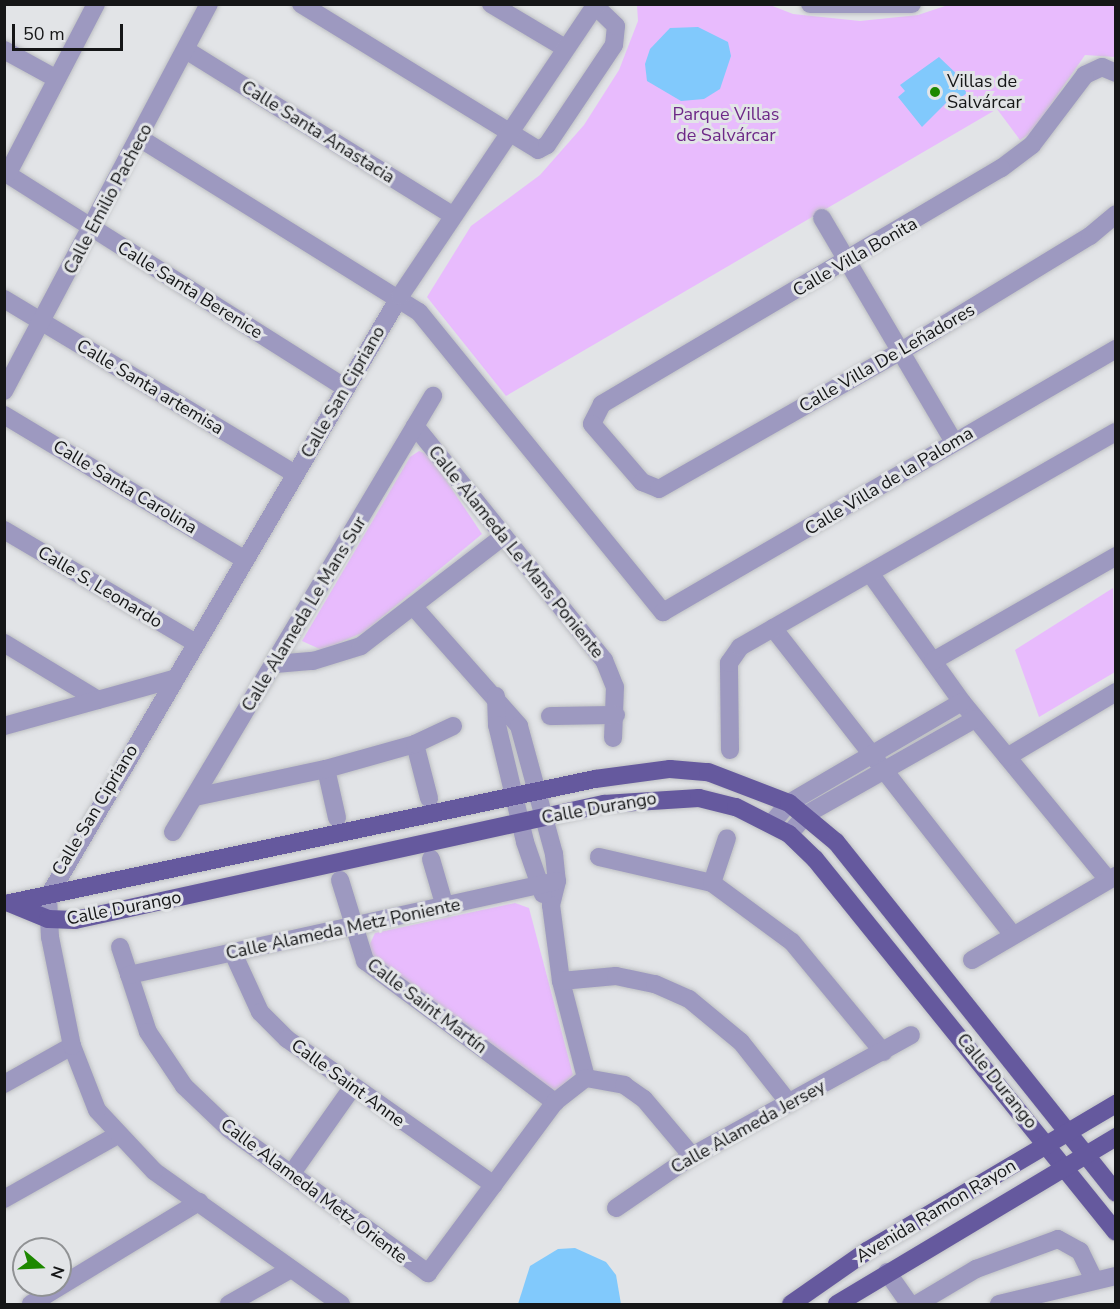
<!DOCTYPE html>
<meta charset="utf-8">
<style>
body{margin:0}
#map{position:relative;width:1120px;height:1309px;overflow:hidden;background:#e2e4e7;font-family:"Nunito Sans",sans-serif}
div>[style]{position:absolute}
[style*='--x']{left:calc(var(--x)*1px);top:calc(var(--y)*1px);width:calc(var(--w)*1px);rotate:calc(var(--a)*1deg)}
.green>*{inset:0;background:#e8bbfd}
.building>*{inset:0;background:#81c9fc}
.roads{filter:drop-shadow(0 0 2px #bdbfc2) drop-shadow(0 0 2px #bdbfc2)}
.minor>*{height:18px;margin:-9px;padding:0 9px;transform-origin:9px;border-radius:9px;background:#9d99c0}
.major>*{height:18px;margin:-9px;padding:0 9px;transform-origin:9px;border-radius:9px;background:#65599e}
.dots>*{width:16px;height:16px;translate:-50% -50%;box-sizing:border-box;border:3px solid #e2e4e7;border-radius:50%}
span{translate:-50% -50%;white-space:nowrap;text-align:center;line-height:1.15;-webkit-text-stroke:6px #e2e4e7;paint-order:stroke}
.poi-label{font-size:18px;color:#151617}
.left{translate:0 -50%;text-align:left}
.park-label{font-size:18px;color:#6d2887}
.street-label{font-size:18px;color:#151617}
.frame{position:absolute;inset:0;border:6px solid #151617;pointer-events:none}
.north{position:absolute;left:12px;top:1237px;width:60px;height:60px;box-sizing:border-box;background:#e2e4e7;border:2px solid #909294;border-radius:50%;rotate:109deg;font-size:16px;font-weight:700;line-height:24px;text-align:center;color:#151617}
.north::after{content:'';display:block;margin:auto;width:21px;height:27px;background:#1d8800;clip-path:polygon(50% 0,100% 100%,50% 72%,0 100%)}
.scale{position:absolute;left:12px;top:24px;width:111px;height:27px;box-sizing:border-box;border:3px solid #151617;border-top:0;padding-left:8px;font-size:18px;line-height:21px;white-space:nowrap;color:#151617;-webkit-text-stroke:4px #e2e4e7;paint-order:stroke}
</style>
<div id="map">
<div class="green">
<div style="clip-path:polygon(637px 5px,770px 5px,793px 14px,860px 21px,918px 15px,948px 5px,1115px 5px,1115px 57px,1085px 55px,1031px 133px,1020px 140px,997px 109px,506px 396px,427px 297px,471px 226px,540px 175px,584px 125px,619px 70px,638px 21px)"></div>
<div style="clip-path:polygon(419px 451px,429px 455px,482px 534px,364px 632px,322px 650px,302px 641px,410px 457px)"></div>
<div style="clip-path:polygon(1113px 588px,1115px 672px,1039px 717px,1015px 650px)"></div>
<div style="clip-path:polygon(515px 903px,529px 908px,573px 1075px,559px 1089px,551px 1090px,365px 955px,375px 933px)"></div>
</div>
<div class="building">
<div style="clip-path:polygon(698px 27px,728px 42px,731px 56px,720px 89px,704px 99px,681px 101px,647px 81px,645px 64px,650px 49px,670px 28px)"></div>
<div style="clip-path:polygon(939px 57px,962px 79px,958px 82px,967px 93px,960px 98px,956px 93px,922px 127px,898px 97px,905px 91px,900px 85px)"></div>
<div style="clip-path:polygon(575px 1248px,606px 1262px,616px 1275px,621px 1304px,518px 1304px,530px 1266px,558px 1249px)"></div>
</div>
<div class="roads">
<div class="minor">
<div style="--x:301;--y:4;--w:278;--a:31.6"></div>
<div style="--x:538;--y:150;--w:10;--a:-29"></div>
<div style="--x:547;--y:145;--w:120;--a:-56.2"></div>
<div style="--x:614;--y:45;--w:19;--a:-84"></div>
<div style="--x:616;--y:26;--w:29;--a:-136"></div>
<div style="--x:491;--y:4;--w:86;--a:30.7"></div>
<div style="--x:810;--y:4;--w:102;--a:0"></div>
<div style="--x:4;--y:50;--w:60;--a:28.7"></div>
<div style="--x:186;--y:50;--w:311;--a:31.8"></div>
<div style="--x:1116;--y:73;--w:15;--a:-157"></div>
<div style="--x:1102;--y:67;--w:19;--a:155"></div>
<div style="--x:1085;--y:75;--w:88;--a:127.1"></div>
<div style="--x:1032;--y:145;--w:39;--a:143"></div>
<div style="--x:1001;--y:168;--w:464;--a:149.4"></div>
<div style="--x:602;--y:404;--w:22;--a:117"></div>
<div style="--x:592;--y:424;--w:77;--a:49.2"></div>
<div style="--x:642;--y:482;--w:18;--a:22"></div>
<div style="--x:659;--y:489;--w:281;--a:-29.7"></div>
<div style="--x:903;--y:350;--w:219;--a:-31.4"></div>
<div style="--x:1090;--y:236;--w:34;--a:-40"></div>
<div style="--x:141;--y:139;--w:327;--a:31.9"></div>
<div style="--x:419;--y:312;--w:387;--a:50.9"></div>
<div style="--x:663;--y:612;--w:524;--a:-30.14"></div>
<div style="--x:4;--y:172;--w:404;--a:32.3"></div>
<div style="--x:8;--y:173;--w:191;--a:-62.5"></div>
<div style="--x:822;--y:218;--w:260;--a:59.5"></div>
<div style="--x:4;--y:299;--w:340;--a:31"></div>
<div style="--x:4;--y:391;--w:438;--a:-62.1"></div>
<div style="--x:4;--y:415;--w:281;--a:31"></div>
<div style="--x:415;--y:426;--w:301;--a:51.1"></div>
<div style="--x:604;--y:660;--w:29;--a:68"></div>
<div style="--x:615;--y:687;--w:51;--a:92.2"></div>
<div style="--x:4;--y:530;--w:223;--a:30.5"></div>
<div style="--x:870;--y:573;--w:158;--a:54.5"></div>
<div style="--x:962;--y:702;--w:230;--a:50.6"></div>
<div style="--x:413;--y:606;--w:160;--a:48.5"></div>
<div style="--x:519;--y:726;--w:133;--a:74.7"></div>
<div style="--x:554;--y:854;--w:27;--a:84"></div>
<div style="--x:557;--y:881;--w:25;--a:104"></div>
<div style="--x:551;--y:905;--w:77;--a:82.5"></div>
<div style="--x:561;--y:981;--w:100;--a:75.5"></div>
<div style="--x:773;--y:628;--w:388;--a:52"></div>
<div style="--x:4;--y:643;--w:110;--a:31.2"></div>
<div style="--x:933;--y:661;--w:211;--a:-29.8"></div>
<div style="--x:275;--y:664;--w:38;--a:-5"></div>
<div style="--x:313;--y:661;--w:50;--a:-17.4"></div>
<div style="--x:361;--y:646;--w:180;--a:-37.6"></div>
<div style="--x:496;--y:696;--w:29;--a:88"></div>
<div style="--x:497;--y:725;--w:120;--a:76.5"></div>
<div style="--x:525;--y:842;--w:55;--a:70.9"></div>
<div style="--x:550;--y:716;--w:66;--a:-0.9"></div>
<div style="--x:4;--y:726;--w:175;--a:-15.5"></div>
<div style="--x:415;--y:744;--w:56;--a:75.5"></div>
<div style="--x:730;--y:750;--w:87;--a:-90.7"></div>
<div style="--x:729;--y:663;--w:19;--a:-55"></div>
<div style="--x:740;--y:647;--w:433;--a:-29.8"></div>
<div style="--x:1007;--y:757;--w:127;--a:-30.8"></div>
<div style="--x:326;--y:769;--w:50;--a:77.3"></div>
<div style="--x:195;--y:797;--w:134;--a:-12.1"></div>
<div style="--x:326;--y:769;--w:92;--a:-15.7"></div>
<div style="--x:415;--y:744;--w:42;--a:-25.3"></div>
<div style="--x:772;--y:823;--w:26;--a:-50"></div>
<div style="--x:789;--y:803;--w:200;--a:-30.3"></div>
<div style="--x:173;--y:832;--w:508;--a:-59.19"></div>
<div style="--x:789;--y:834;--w:27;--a:-48"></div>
<div style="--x:807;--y:814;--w:193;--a:-29.5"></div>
<div style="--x:599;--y:857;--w:116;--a:13"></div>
<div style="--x:712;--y:883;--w:99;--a:36.4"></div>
<div style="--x:792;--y:942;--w:143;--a:50.4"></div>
<div style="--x:431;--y:859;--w:50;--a:73.7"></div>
<div style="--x:340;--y:880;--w:85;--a:72.8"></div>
<div style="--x:365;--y:961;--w:237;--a:36.6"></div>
<div style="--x:712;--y:883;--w:47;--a:-71.6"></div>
<div style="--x:120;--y:947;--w:89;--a:71.8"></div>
<div style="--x:148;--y:1032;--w:65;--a:56.3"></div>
<div style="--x:184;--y:1086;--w:62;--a:43.7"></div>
<div style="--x:229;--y:1129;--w:246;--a:35.9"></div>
<div style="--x:428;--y:1273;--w:213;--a:-53.4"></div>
<div style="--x:555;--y:1102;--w:39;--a:-38"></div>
<div style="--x:586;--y:1078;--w:39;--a:10"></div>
<div style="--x:624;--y:1085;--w:24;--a:35"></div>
<div style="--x:644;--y:1099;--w:75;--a:49.9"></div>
<div style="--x:233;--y:953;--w:65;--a:65.4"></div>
<div style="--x:260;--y:1012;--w:38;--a:45"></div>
<div style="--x:287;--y:1039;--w:253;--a:35.2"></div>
<div style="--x:972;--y:960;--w:167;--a:-30.3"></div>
<div style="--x:129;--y:975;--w:438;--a:-12.4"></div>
<div style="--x:561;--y:981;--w:55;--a:-5.2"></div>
<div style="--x:616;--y:976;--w:40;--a:12"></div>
<div style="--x:655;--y:984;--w:37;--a:24"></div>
<div style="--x:689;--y:999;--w:67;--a:39.6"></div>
<div style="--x:741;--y:1042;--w:78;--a:51.8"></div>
<div style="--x:4;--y:1084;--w:78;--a:-29.2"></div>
<div style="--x:292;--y:1173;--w:104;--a:-54.8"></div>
<div style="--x:4;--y:1199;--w:129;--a:-29.4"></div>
<div style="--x:616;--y:1208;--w:92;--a:-34.4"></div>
<div style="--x:692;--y:1156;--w:250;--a:-28.9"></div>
<div style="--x:887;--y:1272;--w:39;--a:55"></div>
<div style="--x:31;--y:1304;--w:197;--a:-31.3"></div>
<div style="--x:229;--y:1304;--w:71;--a:-29.4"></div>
<div style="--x:341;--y:1304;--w:229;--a:-144.6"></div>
<div style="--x:154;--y:1171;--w:83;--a:-133.1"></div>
<div style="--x:97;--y:1110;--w:69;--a:-111.3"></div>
<div style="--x:72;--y:1046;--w:111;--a:-101.4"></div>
<div style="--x:50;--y:937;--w:40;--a:-92.9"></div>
<div style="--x:48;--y:897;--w:696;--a:-59.64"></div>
<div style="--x:400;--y:296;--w:352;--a:-56.1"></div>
<div style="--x:917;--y:1304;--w:69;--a:-30.7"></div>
<div style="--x:976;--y:1269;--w:87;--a:-20.1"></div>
<div style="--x:1058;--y:1239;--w:25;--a:29"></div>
<div style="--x:1080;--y:1251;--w:32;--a:64"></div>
<div style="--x:999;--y:1304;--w:120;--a:-13.5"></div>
</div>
<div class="major">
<div style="--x:9;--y:903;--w:42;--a:22.3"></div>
<div style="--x:48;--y:919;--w:27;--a:2"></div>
<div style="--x:75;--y:920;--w:542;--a:-12.37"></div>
<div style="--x:604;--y:804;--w:95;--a:-3.6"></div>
<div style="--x:699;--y:798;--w:38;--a:14"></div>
<div style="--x:736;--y:807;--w:59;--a:27"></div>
<div style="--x:789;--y:834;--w:36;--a:44"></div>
<div style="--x:815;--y:859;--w:479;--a:51.1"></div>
<div style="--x:10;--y:903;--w:598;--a:-11.97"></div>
<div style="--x:595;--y:779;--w:76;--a:-7.6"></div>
<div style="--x:670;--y:769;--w:38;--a:5"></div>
<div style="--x:708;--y:772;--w:87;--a:20.9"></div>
<div style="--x:789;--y:803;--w:61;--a:39.7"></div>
<div style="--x:836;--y:842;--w:449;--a:51.4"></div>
<div style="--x:791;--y:1304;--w:93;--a:-34.9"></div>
<div style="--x:867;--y:1251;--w:289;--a:-30.6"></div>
<div style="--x:837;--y:1304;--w:325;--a:-30.9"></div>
</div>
</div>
<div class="dots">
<div style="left:935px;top:92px;background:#1d8800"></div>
</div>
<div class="poi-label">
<span class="left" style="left:947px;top:92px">Villas de<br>Salvárcar</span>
</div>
<div class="park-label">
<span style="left:726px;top:125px">Parque Villas<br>de Salvárcar</span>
</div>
<div class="street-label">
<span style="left:318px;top:132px;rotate:32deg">Calle Santa Anastacia</span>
<span style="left:108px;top:199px;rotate:-62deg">Calle Emilio Pacheco</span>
<span style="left:855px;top:257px;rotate:-30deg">Calle Villa Bonita</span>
<span style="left:190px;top:290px;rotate:32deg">Calle Santa Berenice</span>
<span style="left:887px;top:358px;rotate:-30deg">Calle Villa De Leñadores</span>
<span style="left:150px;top:387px;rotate:31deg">Calle Santa artemisa</span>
<span style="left:343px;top:392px;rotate:-60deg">Calle San Cipriano</span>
<span style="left:889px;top:481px;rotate:-31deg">Calle Villa de la Paloma</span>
<span style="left:125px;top:487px;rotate:31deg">Calle Santa Carolina</span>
<span style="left:516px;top:552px;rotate:51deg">Calle Alameda Le Mans Poniente</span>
<span style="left:100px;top:587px;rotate:31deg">Calle S. Leonardo</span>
<span style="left:304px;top:614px;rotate:-59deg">Calle Alameda Le Mans Sur</span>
<span style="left:599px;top:808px;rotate:-10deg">Calle Durango</span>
<span style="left:95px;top:810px;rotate:-59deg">Calle San Cipriano</span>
<span style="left:124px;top:908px;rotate:-11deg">Calle Durango</span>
<span style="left:343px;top:929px;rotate:-12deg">Calle Alameda Metz Poniente</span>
<span style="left:427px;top:1006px;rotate:37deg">Calle Saint Martín</span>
<span style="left:997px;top:1081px;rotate:51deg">Calle Durango</span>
<span style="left:348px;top:1083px;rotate:36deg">Calle Saint Anne</span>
<span style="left:748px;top:1127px;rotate:-29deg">Calle Alameda Jersey</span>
<span style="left:314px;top:1191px;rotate:37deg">Calle Alameda Metz Oriente</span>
<span style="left:936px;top:1211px;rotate:-31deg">Avenida Ramon Rayon</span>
</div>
<div class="frame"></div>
<div class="north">N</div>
<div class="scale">50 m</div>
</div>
